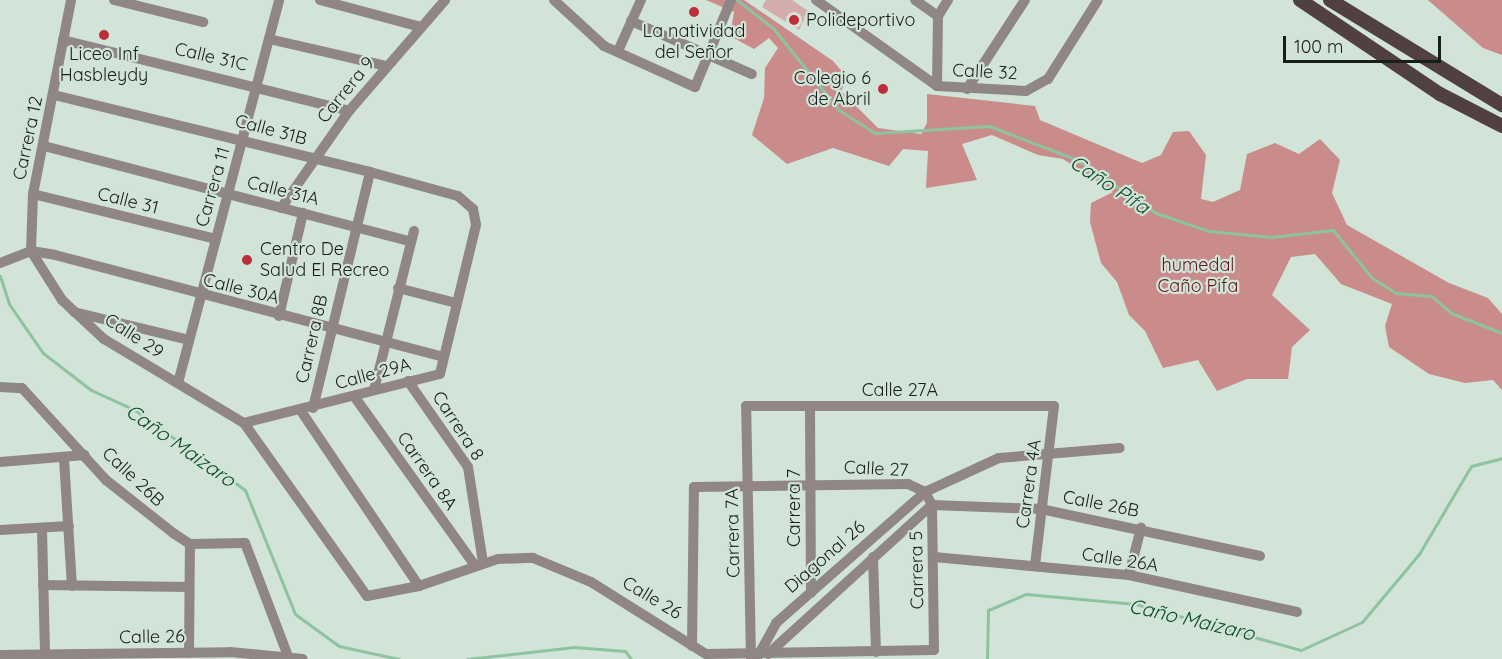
<!DOCTYPE html>
<meta charset="utf-8">
<style>
body{margin:0}
#map{position:relative;width:1502px;height:659px;overflow:hidden;background:#d1e4d7;font-family:Quicksand,sans-serif}
div>[style]{position:absolute}
[style*='--x']{left:calc(var(--x)*1px);top:calc(var(--y)*1px);width:calc(var(--w)*1px);rotate:calc(var(--a)*1deg)}
.green>*{inset:0;background:#d4acaa}
.forest>*{inset:0;background:#c98c8a}
.stream>*{height:3px;margin:-1.5px;padding:0 1.5px;transform-origin:1.5px;border-radius:1.5px;background:#8ec3a0}
.minor>*{height:10px;margin:-5px;padding:0 5px;transform-origin:5px;border-radius:5px;background:#908686}
.major>*{height:14px;margin:-7px;padding:0 7px;transform-origin:7px;border-radius:7px;background:#50403f}
.dots>*{width:16px;height:16px;translate:-50% -50%;box-sizing:border-box;border:3px solid #d1e4d7;border-radius:50%}
span{translate:-50% -50%;white-space:nowrap;text-align:center;line-height:1.15;-webkit-text-stroke:4.5px #d1e4d7;paint-order:stroke}
.poi-label{font-size:18px;color:#181f1a}
.left{translate:0 -50%;text-align:left}
.right{translate:-100% -50%;text-align:right}
.street-label{font-size:18px;color:#181f1a}
.park-label{font-size:18px;color:#62191d}
.water-label{font-size:20px;color:#0a4a2a;font-style:italic}
.scale{position:absolute;left:1283px;top:36px;width:158px;height:27px;box-sizing:border-box;border:3px solid #181f1a;border-top:0;padding-left:8px;font-size:18px;line-height:21px;white-space:nowrap;color:#181f1a;-webkit-text-stroke:4px #d1e4d7;paint-order:stroke}
</style>
<div id="map">
<div class="green">
<div style="clip-path:polygon(766px 0,792px 0,808px 11px,799px 30px,762px 7px)"></div>
</div>
<div class="forest">
<div style="clip-path:polygon(706px 0,744px 0,833px 61px,847px 77px,841px 91px,878px 128px,921px 134px,927px 123px,927px 94px,1035px 106px,1040px 120px,1142px 163px,1161px 155px,1173px 132px,1189px 131px,1206px 155px,1201px 199px,1213px 202px,1240px 190px,1247px 154px,1275px 143px,1299px 154px,1320px 139px,1340px 160px,1332px 193px,1347px 225px,1449px 283px,1488px 298px,1502px 314px,1502px 390px,1493px 380px,1465px 383px,1429px 374px,1389px 347px,1385px 326px,1392px 304px,1341px 284px,1315px 254px,1291px 257px,1272px 295px,1310px 330px,1292px 347px,1288px 379px,1247px 379px,1217px 391px,1198px 360px,1163px 368px,1145px 331px,1129px 315px,1117px 282px,1101px 263px,1090px 222px,1091px 203px,1113px 192px,1063px 159px,1038px 155px,992px 135px,962px 144px,977px 180px,926px 188px,928px 151px,903px 149px,889px 166px,833px 148px,787px 164px,752px 135px,764px 98px,765px 68px,778px 48px,769px 38px,754px 49px,730px 36px,734px 12px)"></div>
<div style="clip-path:polygon(1428px 0,1502px 0,1502px 55px,1483px 48px)"></div>
</div>
<div class="stream">
<div style="--x:737;--y:0;--w:46;--a:37.9"></div>
<div style="--x:773;--y:28;--w:105;--a:51.2"></div>
<div style="--x:839;--y:110;--w:43;--a:32.6"></div>
<div style="--x:875;--y:133;--w:114;--a:-3.5"></div>
<div style="--x:989;--y:126;--w:92;--a:21"></div>
<div style="--x:1075;--y:159;--w:97;--a:33.7"></div>
<div style="--x:1156;--y:213;--w:56;--a:18.8"></div>
<div style="--x:1209;--y:231;--w:63;--a:5.4"></div>
<div style="--x:1272;--y:237;--w:61;--a:-6.5"></div>
<div style="--x:1333;--y:230;--w:62;--a:50.9"></div>
<div style="--x:1372;--y:278;--w:28;--a:32"></div>
<div style="--x:1396;--y:293;--w:35;--a:5"></div>
<div style="--x:1431;--y:296;--w:26;--a:40"></div>
<div style="--x:1451;--y:313;--w:55;--a:21.4"></div>
<div style="--x:0;--y:276;--w:29;--a:72"></div>
<div style="--x:9;--y:304;--w:60;--a:55.2"></div>
<div style="--x:43;--y:353;--w:61;--a:37.6"></div>
<div style="--x:91;--y:390;--w:48;--a:24.4"></div>
<div style="--x:135;--y:410;--w:136;--a:36"></div>
<div style="--x:245;--y:490;--w:134;--a:68"></div>
<div style="--x:295;--y:614;--w:54;--a:36"></div>
<div style="--x:339;--y:646;--w:61;--a:12.2"></div>
<div style="--x:467;--y:659;--w:108;--a:-6.4"></div>
<div style="--x:574;--y:647;--w:51;--a:4.5"></div>
<div style="--x:625;--y:651;--w:10;--a:53"></div>
<div style="--x:987;--y:659;--w:49;--a:-88.8"></div>
<div style="--x:988;--y:610;--w:41;--a:-22.8"></div>
<div style="--x:1026;--y:594;--w:110;--a:5.2"></div>
<div style="--x:1136;--y:604;--w:171;--a:15.6"></div>
<div style="--x:1301;--y:650;--w:67;--a:-24.7"></div>
<div style="--x:1362;--y:622;--w:89;--a:-50"></div>
<div style="--x:1419;--y:554;--w:102;--a:-59.4"></div>
<div style="--x:1471;--y:466;--w:32;--a:-14"></div>
</div>
<div class="minor">
<div style="--x:114;--y:0;--w:92;--a:13.9"></div>
<div style="--x:320;--y:0;--w:105;--a:15"></div>
<div style="--x:554;--y:0;--w:68;--a:42.6"></div>
<div style="--x:604;--y:46;--w:100;--a:24.3"></div>
<div style="--x:695;--y:87;--w:94;--a:-67.5"></div>
<div style="--x:816;--y:0;--w:148;--a:35.4"></div>
<div style="--x:937;--y:86;--w:89;--a:3.2"></div>
<div style="--x:1026;--y:91;--w:25;--a:-29"></div>
<div style="--x:1048;--y:79;--w:93;--a:-57.7"></div>
<div style="--x:915;--y:0;--w:28;--a:35"></div>
<div style="--x:631;--y:21;--w:132;--a:23.7"></div>
<div style="--x:269;--y:39;--w:121;--a:12.9"></div>
<div style="--x:63;--y:40;--w:295;--a:13.9"></div>
<div style="--x:618;--y:51;--w:56;--a:-65.7"></div>
<div style="--x:937;--y:86;--w:70;--a:-89.2"></div>
<div style="--x:938;--y:16;--w:19;--a:-58"></div>
<div style="--x:967;--y:89;--w:106;--a:-56.9"></div>
<div style="--x:54;--y:95;--w:325;--a:13.7"></div>
<div style="--x:370;--y:172;--w:91;--a:15.3"></div>
<div style="--x:458;--y:196;--w:20;--a:41"></div>
<div style="--x:473;--y:209;--w:16;--a:79"></div>
<div style="--x:476;--y:225;--w:153;--a:103.6"></div>
<div style="--x:440;--y:374;--w:202;--a:166"></div>
<div style="--x:44;--y:146;--w:378;--a:14.6"></div>
<div style="--x:33;--y:194;--w:188;--a:13.8"></div>
<div style="--x:281;--y:208;--w:118;--a:-55"></div>
<div style="--x:349;--y:111;--w:147;--a:-49.1"></div>
<div style="--x:31;--y:251;--w:58;--a:57.7"></div>
<div style="--x:62;--y:300;--w:57;--a:42.9"></div>
<div style="--x:104;--y:339;--w:163;--a:31"></div>
<div style="--x:244;--y:423;--w:212;--a:54.6"></div>
<div style="--x:367;--y:596;--w:53;--a:-10.9"></div>
<div style="--x:419;--y:586;--w:83;--a:-18.9"></div>
<div style="--x:498;--y:559;--w:35;--a:-2"></div>
<div style="--x:533;--y:558;--w:63;--a:22.5"></div>
<div style="--x:591;--y:582;--w:136;--a:32.1"></div>
<div style="--x:706;--y:654;--w:228;--a:-1"></div>
<div style="--x:934;--y:650;--w:145;--a:-90.8"></div>
<div style="--x:932;--y:505;--w:15;--a:-118"></div>
<div style="--x:31;--y:251;--w:57;--a:-88"></div>
<div style="--x:33;--y:194;--w:198;--a:-78.9"></div>
<div style="--x:0;--y:263;--w:33;--a:-21"></div>
<div style="--x:31;--y:251;--w:24;--a:9"></div>
<div style="--x:55;--y:255;--w:401;--a:14.7"></div>
<div style="--x:398;--y:288;--w:60;--a:14.5"></div>
<div style="--x:74;--y:312;--w:118;--a:13.7"></div>
<div style="--x:279;--y:316;--w:106;--a:-76.9"></div>
<div style="--x:408;--y:381;--w:105;--a:55.1"></div>
<div style="--x:468;--y:467;--w:97;--a:81.1"></div>
<div style="--x:178;--y:383;--w:396;--a:-75.2"></div>
<div style="--x:0;--y:387;--w:22;--a:3"></div>
<div style="--x:22;--y:388;--w:125;--a:47.6"></div>
<div style="--x:106;--y:480;--w:85;--a:38.3"></div>
<div style="--x:173;--y:533;--w:20;--a:33"></div>
<div style="--x:190;--y:544;--w:55;--a:-1"></div>
<div style="--x:245;--y:543;--w:124;--a:69.2"></div>
<div style="--x:374;--y:390;--w:164;--a:-75.9"></div>
<div style="--x:354;--y:396;--w:206;--a:54.5"></div>
<div style="--x:810;--y:407;--w:186;--a:89.7"></div>
<div style="--x:313;--y:408;--w:243;--a:-76.4"></div>
<div style="--x:301;--y:411;--w:211;--a:56"></div>
<div style="--x:64;--y:459;--w:127;--a:86.4"></div>
<div style="--x:0;--y:462;--w:85;--a:-4.7"></div>
<div style="--x:0;--y:530;--w:69;--a:-3.3"></div>
<div style="--x:42;--y:530;--w:124;--a:88.6"></div>
<div style="--x:873;--y:557;--w:95;--a:88.2"></div>
<div style="--x:934;--y:557;--w:196;--a:5.3"></div>
<div style="--x:1129;--y:575;--w:172;--a:12.4"></div>
<div style="--x:1129;--y:575;--w:49;--a:-75.7"></div>
<div style="--x:43;--y:585;--w:145;--a:0.8"></div>
<div style="--x:692;--y:646;--w:159;--a:-89.3"></div>
<div style="--x:694;--y:487;--w:214;--a:-0.8"></div>
<div style="--x:908;--y:484;--w:19;--a:25"></div>
<div style="--x:189;--y:653;--w:109;--a:-89.5"></div>
<div style="--x:768;--y:654;--w:222;--a:-42.3"></div>
<div style="--x:932;--y:505;--w:109;--a:2.1"></div>
<div style="--x:1041;--y:509;--w:224;--a:12.1"></div>
<div style="--x:0;--y:655;--w:230;--a:-0.7"></div>
<div style="--x:230;--y:652;--w:73;--a:5.5"></div>
<div style="--x:758;--y:656;--w:38;--a:-61"></div>
<div style="--x:776;--y:623;--w:198;--a:-41.3"></div>
<div style="--x:925;--y:492;--w:81;--a:-24.7"></div>
<div style="--x:999;--y:458;--w:121;--a:-4.7"></div>
<div style="--x:751;--y:659;--w:253;--a:-91.1"></div>
<div style="--x:746;--y:406;--w:308;--a:0"></div>
<div style="--x:1054;--y:406;--w:160;--a:96.8"></div>
</div>
<div class="major">
<div style="--x:1300;--y:0;--w:169;--a:33.9"></div>
<div style="--x:1440;--y:94;--w:70;--a:27.3"></div>
<div style="--x:1330;--y:0;--w:202;--a:31.4"></div>
</div>
<div class="dots">
<div style="left:694px;top:12px;background:#be2d3a"></div>
<div style="left:794px;top:20px;background:#be2d3a"></div>
<div style="left:104px;top:35px;background:#be2d3a"></div>
<div style="left:883px;top:89px;background:#be2d3a"></div>
<div style="left:247px;top:260px;background:#be2d3a"></div>
</div>
<div class="poi-label">
<span class="left" style="left:806px;top:20px">Polideportivo</span>
<span style="left:694px;top:42px">La natividad<br>del Señor</span>
<span style="left:104px;top:65px">Liceo Inf<br>Hasbleydy</span>
<span class="right" style="left:871px;top:89px">Colegio 6<br>de Abril</span>
<span class="left" style="left:260px;top:260px">Centro De<br>Salud El Recreo</span>
</div>
<div class="street-label">
<span style="left:211px;top:57px;rotate:13deg">Calle 31C</span>
<span style="left:985px;top:72px;rotate:3deg">Calle 32</span>
<span style="left:346px;top:90px;rotate:-51deg">Carrera 9</span>
<span style="left:271px;top:130px;rotate:15deg">Calle 31B</span>
<span style="left:28px;top:138px;rotate:-78deg">Carrera 12</span>
<span style="left:213px;top:187px;rotate:-74deg">Carrera 11</span>
<span style="left:283px;top:191px;rotate:14deg">Calle 31A</span>
<span style="left:128px;top:201px;rotate:14deg">Calle 31</span>
<span style="left:241px;top:289px;rotate:14deg">Calle 30A</span>
<span style="left:134px;top:336px;rotate:33deg">Calle 29</span>
<span style="left:312px;top:339px;rotate:-77deg">Carrera 8B</span>
<span style="left:373px;top:374px;rotate:-15deg">Calle 29A</span>
<span style="left:900px;top:390px">Calle 27A</span>
<span style="left:458px;top:426px;rotate:57deg">Carrera 8</span>
<span style="left:876px;top:469px;rotate:3deg">Calle 27</span>
<span style="left:427px;top:471px;rotate:55deg">Carrera 8A</span>
<span style="left:133px;top:477px;rotate:43deg">Calle 26B</span>
<span style="left:1029px;top:484px;rotate:-82deg">Carrera 4A</span>
<span style="left:1101px;top:504px;rotate:11deg">Calle 26B</span>
<span style="left:794px;top:508px;rotate:-90deg">Carrera 7</span>
<span style="left:733px;top:533px;rotate:-91deg">Carrera 7A</span>
<span style="left:825px;top:557px;rotate:-41deg">Diagonal 26</span>
<span style="left:1120px;top:560px;rotate:9deg">Calle 26A</span>
<span style="left:917px;top:570px;rotate:-91deg">Carrera 5</span>
<span style="left:652px;top:598px;rotate:31deg">Calle 26</span>
<span style="left:152px;top:637px;rotate:-1deg">Calle 26</span>
</div>
<div class="park-label">
<span style="left:1198px;top:276px">humedal<br>Caño Pifa</span>
</div>
<div class="water-label">
<span style="left:1110px;top:184px;rotate:33deg">Caño Pifa</span>
<span style="left:181px;top:445px;rotate:35deg">Caño Maizaro</span>
<span style="left:1192px;top:619px;rotate:13deg">Caño Maizaro</span>
</div>
<div class="scale">100 m</div>
</div>
